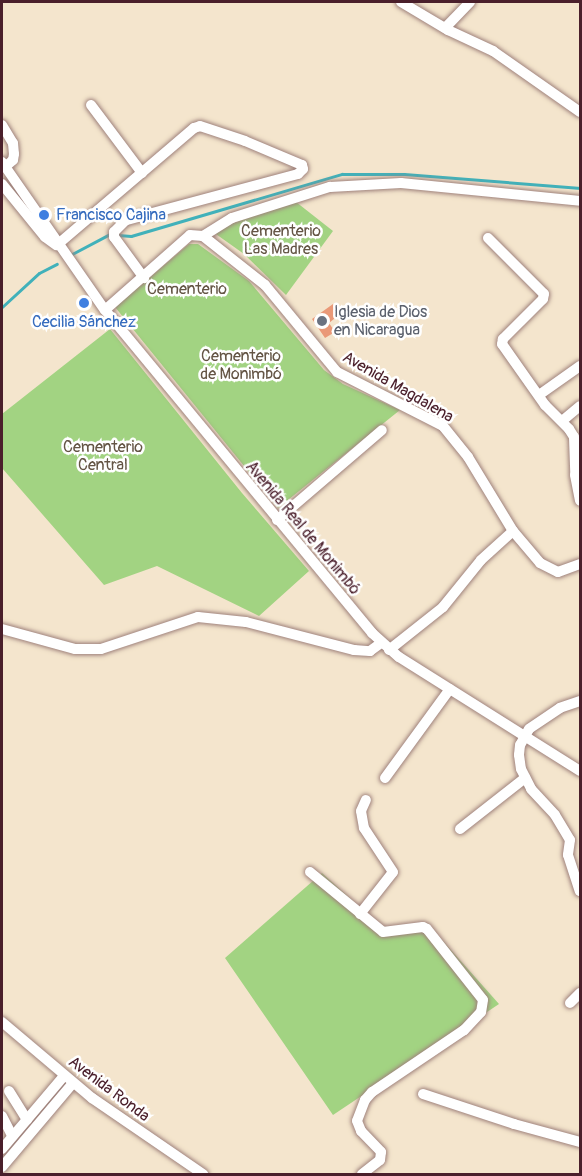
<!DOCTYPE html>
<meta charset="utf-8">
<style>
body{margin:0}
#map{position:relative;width:582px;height:1176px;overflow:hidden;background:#f4e5cd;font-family:Pangolin,sans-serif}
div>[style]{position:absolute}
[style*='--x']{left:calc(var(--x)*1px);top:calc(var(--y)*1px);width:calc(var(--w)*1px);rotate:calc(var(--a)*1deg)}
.green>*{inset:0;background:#a2d382}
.stream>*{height:3px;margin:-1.5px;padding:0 1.5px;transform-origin:1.5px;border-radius:1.5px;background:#41b1ba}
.building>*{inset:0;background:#ea9978}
.roads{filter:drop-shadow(0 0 2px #9f827c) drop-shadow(0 0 2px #9f827c)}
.minor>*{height:10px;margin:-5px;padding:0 5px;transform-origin:5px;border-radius:5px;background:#fff}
.dots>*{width:16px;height:16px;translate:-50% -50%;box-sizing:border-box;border:3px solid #fff;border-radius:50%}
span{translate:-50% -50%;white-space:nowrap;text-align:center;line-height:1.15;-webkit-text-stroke:5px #fff;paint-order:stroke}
.shop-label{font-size:16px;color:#366cbe}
.left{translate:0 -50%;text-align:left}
.park-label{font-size:16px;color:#645545}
.worship-label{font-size:16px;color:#5b616d}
.street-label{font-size:16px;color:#4a1f2b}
.frame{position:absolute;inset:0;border:3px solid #4a1f2b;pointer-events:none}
</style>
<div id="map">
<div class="green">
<div style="clip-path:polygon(291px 198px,333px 231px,286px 295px,244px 254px,213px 232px)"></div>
<div style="clip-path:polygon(189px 244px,198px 244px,249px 281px,324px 370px,343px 384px,400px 410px,278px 508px,115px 307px)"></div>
<div style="clip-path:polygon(110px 329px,242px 493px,309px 571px,259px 616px,157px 566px,104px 585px,2px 468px,2px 414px)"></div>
<div style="clip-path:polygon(322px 873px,382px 927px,427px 923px,499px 1004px,333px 1115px,225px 958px)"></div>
</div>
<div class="stream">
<div style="--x:118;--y:235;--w:13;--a:4"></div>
<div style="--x:131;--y:236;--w:220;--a:-16.4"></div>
<div style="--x:342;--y:174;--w:62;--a:0"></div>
<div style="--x:404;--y:174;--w:177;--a:4.5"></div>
<div style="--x:72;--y:254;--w:43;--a:-27.8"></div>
<div style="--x:2;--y:307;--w:50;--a:-42.6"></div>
<div style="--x:39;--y:273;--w:20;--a:-27"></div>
</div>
<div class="building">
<div style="clip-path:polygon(333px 304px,340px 314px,329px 323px,335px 332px,325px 338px,312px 319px)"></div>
</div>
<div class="roads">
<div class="minor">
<div style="--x:401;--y:2;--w:55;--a:30.8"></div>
<div style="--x:448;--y:30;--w:50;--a:25"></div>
<div style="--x:493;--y:51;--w:106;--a:35"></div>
<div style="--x:445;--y:28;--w:36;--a:-46"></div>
<div style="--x:91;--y:105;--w:85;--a:53.1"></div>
<div style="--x:2;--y:125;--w:21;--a:59"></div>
<div style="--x:13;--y:143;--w:11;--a:85"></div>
<div style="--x:14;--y:154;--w:6;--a:99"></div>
<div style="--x:13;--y:160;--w:11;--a:139"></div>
<div style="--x:2;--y:162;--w:180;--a:55.2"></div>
<div style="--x:105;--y:310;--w:419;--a:50.4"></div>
<div style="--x:372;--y:633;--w:36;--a:42"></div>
<div style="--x:399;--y:657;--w:214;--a:32.2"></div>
<div style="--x:2;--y:184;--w:68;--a:50.9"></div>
<div style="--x:45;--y:237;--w:14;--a:36"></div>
<div style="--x:203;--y:236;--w:34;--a:-32"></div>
<div style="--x:232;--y:218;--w:103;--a:-17.6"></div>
<div style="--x:330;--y:187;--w:71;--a:-3.2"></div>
<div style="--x:401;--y:183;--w:180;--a:5.7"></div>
<div style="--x:488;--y:238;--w:79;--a:45"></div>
<div style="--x:544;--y:294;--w:5;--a:101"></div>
<div style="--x:543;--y:299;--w:57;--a:135"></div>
<div style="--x:503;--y:339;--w:5;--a:101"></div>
<div style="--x:502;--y:344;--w:75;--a:54.8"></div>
<div style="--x:545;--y:405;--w:34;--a:45"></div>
<div style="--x:569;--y:429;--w:9;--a:58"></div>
<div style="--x:574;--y:437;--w:38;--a:88"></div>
<div style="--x:575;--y:475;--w:26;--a:79"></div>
<div style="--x:57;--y:245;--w:180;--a:-40.5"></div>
<div style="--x:194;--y:128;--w:6;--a:-18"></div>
<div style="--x:200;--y:126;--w:47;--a:18.4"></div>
<div style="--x:245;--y:141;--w:62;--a:22.8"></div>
<div style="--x:302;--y:165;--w:4;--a:76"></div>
<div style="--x:303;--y:169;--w:7;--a:135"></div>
<div style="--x:298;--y:174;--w:178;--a:165"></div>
<div style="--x:126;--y:220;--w:17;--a:135"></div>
<div style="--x:114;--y:232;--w:5;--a:90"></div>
<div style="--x:114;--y:237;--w:51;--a:53.8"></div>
<div style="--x:105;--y:310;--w:113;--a:-41.4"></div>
<div style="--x:190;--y:235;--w:13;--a:4"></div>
<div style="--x:203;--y:236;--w:79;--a:38.3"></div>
<div style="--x:265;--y:285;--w:113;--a:50.4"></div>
<div style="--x:337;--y:372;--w:119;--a:27"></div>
<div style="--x:443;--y:426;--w:40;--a:51"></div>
<div style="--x:468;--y:457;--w:87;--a:58.7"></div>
<div style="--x:513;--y:531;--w:42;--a:49.8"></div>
<div style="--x:540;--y:563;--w:20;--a:27"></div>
<div style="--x:558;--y:572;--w:23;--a:-20"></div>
<div style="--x:539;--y:395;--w:50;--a:-35.3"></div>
<div style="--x:562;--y:421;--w:23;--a:-40"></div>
<div style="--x:277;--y:520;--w:138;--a:-40.6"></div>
<div style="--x:2;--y:629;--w:76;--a:15.3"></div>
<div style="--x:75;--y:649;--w:26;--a:0"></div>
<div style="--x:101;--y:649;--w:102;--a:-18.3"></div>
<div style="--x:198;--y:617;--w:48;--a:5.9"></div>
<div style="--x:246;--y:622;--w:112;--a:14.5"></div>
<div style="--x:354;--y:650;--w:16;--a:4"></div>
<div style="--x:370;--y:651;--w:14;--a:-36"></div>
<div style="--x:389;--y:650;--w:69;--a:-38.5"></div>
<div style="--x:443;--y:607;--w:60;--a:-51"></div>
<div style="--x:481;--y:560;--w:43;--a:-42.2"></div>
<div style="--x:580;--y:701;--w:21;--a:161"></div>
<div style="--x:560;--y:708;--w:37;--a:146"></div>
<div style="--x:529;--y:729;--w:18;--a:119"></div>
<div style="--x:520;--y:745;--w:10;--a:96"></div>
<div style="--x:519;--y:755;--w:14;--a:82"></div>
<div style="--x:521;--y:769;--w:22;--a:63"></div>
<div style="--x:531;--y:789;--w:35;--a:47"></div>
<div style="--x:555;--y:815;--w:29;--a:59"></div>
<div style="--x:570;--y:840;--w:15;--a:98"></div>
<div style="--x:568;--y:855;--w:38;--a:72"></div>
<div style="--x:385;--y:778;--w:110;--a:-53.9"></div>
<div style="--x:460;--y:829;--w:83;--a:-38.1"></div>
<div style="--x:310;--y:872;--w:94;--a:39.4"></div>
<div style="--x:383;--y:932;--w:40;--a:-7.1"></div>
<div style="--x:423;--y:927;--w:4;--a:27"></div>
<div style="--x:427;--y:929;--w:90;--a:51.7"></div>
<div style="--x:483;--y:1000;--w:12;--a:99"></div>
<div style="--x:481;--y:1012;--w:25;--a:133"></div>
<div style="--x:464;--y:1030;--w:111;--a:146"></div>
<div style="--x:372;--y:1092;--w:11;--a:131"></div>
<div style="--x:365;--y:1100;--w:22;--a:111"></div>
<div style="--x:357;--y:1121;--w:11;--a:68"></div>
<div style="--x:361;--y:1131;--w:29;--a:46"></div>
<div style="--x:381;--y:1152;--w:8;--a:97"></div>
<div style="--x:380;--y:1160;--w:23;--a:142"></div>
<div style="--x:360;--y:914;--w:53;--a:-51.8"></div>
<div style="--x:393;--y:872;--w:53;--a:-123.4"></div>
<div style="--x:364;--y:828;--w:17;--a:-100"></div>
<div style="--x:361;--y:811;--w:12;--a:-66"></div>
<div style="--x:570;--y:1003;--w:14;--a:-45"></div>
<div style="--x:2;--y:1022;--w:118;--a:40.2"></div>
<div style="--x:92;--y:1098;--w:135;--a:34.4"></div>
<div style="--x:9;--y:1091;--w:34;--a:58"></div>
<div style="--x:423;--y:1094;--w:96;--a:18.2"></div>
<div style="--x:514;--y:1124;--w:68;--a:15.3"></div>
<div style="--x:2;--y:1116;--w:22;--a:63"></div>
<div style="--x:2;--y:1149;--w:96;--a:-49.7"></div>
<div style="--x:2;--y:1167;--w:110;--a:-49.8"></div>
</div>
</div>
<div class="dots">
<div style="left:44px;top:215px;background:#3f7fe0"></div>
<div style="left:84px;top:303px;background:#3f7fe0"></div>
<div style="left:322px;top:321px;background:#6b7280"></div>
</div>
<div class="shop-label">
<span class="left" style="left:56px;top:215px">Francisco Cajina</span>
<span style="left:84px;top:322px">Cecilia Sánchez</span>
</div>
<div class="park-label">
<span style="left:281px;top:240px">Cementerio<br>Las Madres</span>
<span style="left:187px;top:289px">Cementerio</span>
<span style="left:241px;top:365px">Cementerio<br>de Monimbó</span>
<span style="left:103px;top:456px">Cementerio<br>Central</span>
</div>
<div class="worship-label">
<span class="left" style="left:334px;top:321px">Iglesia de Dios<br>en Nicaragua</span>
</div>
<div class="street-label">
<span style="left:398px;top:387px;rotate:30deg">Avenida Magdalena</span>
<span style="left:303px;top:528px;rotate:50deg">Avenida Real de Monimbó</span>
<span style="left:109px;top:1089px;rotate:37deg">Avenida Ronda</span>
</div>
<div class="frame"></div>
</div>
